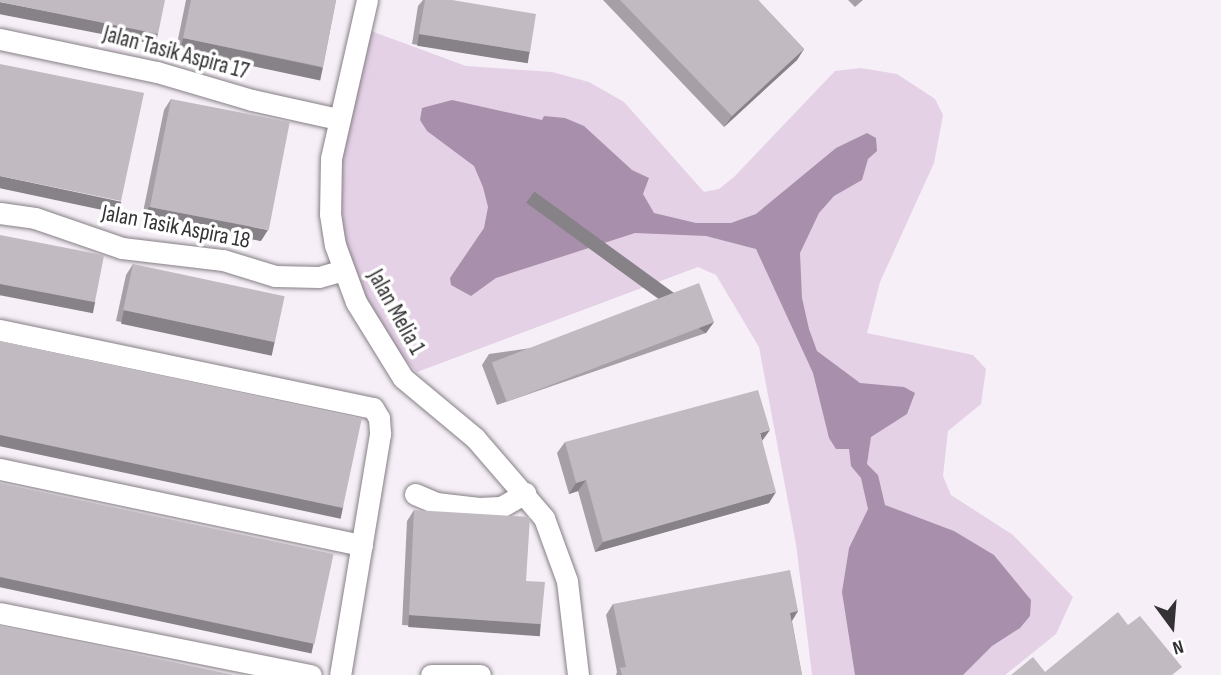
<!DOCTYPE html>
<style>
body{margin:0}
#map{position:relative;width:1221px;height:675px;overflow:hidden;background:#f6eff7;font-family:"Sofia Sans Condensed",sans-serif}
div>[style]{position:absolute}
[style*='--x']{left:calc(var(--x)*1px);top:calc(var(--y)*1px);width:calc(var(--w)*1px);rotate:calc(var(--a)*1deg)}
.green>*{inset:0;background:#e4d1e6}
.water>*{inset:0;background:#a88fab}
.roads{filter:drop-shadow(0 0 2px #857f85) drop-shadow(0 0 2px #857f85)}
.minor>*{height:21px;margin:-10.5px;padding:0 10.5px;transform-origin:10.5px;border-radius:10.5px;background:#fff}
.wall>*{inset:0;background:#a6a0a6}
.shaded-wall>*{inset:0;background:#878287;transform-origin:0 0}
.building>*{inset:0;background:#c1bac1;transform-origin:0 0}
span{translate:-50% -50%;white-space:nowrap;text-align:center;line-height:1.15;-webkit-text-stroke:7px #fff;paint-order:stroke}
.street-label{font-size:23px;color:#343234}
.north{position:absolute;left:1137px;top:591px;width:70px;height:70px;-webkit-text-stroke:5px #fff;paint-order:stroke;rotate:164deg;font-size:19px;font-weight:700;line-height:28px;text-align:center;color:#343234}
.north::after{content:'';display:block;margin:auto;width:24px;height:32px;background:#343234;clip-path:polygon(50% 0,100% 100%,50% 72%,0 100%)}
</style>
<div id="map">
<div class="green">
<div style="clip-path:polygon(371px 31px,466px 66px,552px 72px,589px 82px,624px 102px,704px 192px,719px 189px,734px 177px,835px 71px,861px 68px,897px 74px,935px 99px,943px 115px,934px 163px,880px 282px,867px 333px,973px 355px,986px 369px,981px 404px,948px 431px,943px 476px,951px 495px,1013px 535px,1073px 597px,1056px 634px,1005px 675px,812px 675px,796px 544px,759px 347px,716px 275px,698px 267px,417px 372px,396px 351px,369px 307px,350px 263px,343px 226px,340px 162px)"></div>
</div>
<div class="water">
<div style="clip-path:polygon(452px 100px,542px 120px,544px 116px,565px 118px,584px 126px,632px 170px,649px 178px,643px 194px,654px 213px,696px 223px,731px 223px,756px 214px,836px 148px,867px 133px,876px 138px,877px 151px,868px 159px,862px 180px,834px 196px,819px 213px,800px 253px,802px 298px,809px 329px,817px 351px,860px 383px,904px 387px,915px 393px,907px 414px,871px 437px,867px 464px,878px 475px,885px 505px,954px 531px,994px 555px,1031px 600px,1030px 616px,1020px 628px,992px 646px,963px 675px,855px 675px,842px 592px,849px 548px,868px 509px,861px 478px,851px 466px,849px 449px,836px 449px,829px 438px,813px 373px,756px 249px,706px 236px,635px 233px,496px 278px,471px 296px,451px 285px,450px 278px,484px 228px,488px 207px,483px 187px,474px 166px,427px 131px,420px 120px,422px 108px)"></div>
</div>
<div class="roads">
<div class="minor">
<div style="--x:367;--y:0;--w:163;--a:102.8"></div>
<div style="--x:331;--y:159;--w:55;--a:91"></div>
<div style="--x:330;--y:214;--w:31;--a:81"></div>
<div style="--x:335;--y:245;--w:61;--a:69.8"></div>
<div style="--x:356;--y:302;--w:89;--a:58.3"></div>
<div style="--x:403;--y:378;--w:94;--a:39.8"></div>
<div style="--x:475;--y:438;--w:106;--a:49.2"></div>
<div style="--x:544;--y:518;--w:67;--a:69.9"></div>
<div style="--x:567;--y:581;--w:95;--a:83.3"></div>
<div style="--x:0;--y:39;--w:160;--a:11.9"></div>
<div style="--x:157;--y:72;--w:99;--a:16.4"></div>
<div style="--x:252;--y:100;--w:88;--a:12.5"></div>
<div style="--x:0;--y:213;--w:35;--a:8"></div>
<div style="--x:35;--y:218;--w:92;--a:19"></div>
<div style="--x:122;--y:248;--w:102;--a:6.8"></div>
<div style="--x:223;--y:260;--w:54;--a:17.1"></div>
<div style="--x:275;--y:276;--w:44;--a:1.3"></div>
<div style="--x:319;--y:277;--w:25;--a:-16"></div>
<div style="--x:0;--y:330;--w:381;--a:11.8"></div>
<div style="--x:373;--y:408;--w:12;--a:59"></div>
<div style="--x:379;--y:418;--w:16;--a:86"></div>
<div style="--x:380;--y:434;--w:244;--a:99.4"></div>
<div style="--x:0;--y:469;--w:370;--a:11.9"></div>
<div style="--x:415;--y:494;--w:23;--a:23"></div>
<div style="--x:436;--y:503;--w:43;--a:6.6"></div>
<div style="--x:479;--y:508;--w:22;--a:-3"></div>
<div style="--x:501;--y:507;--w:28;--a:-30"></div>
<div style="--x:0;--y:613;--w:317;--a:11.3"></div>
<div style="--x:431;--y:675;--w:49;--a:0"></div>
</div>
</div>
<div class="wall">
<div style="clip-path:polygon(186px 0,336px 0,323px 67px,315px 78px,176px 49px)"></div>
<div style="clip-path:polygon(423px 0,452px 0,530px 52px,522px 62px,412px 44px,418px 6px)"></div>
<div style="clip-path:polygon(603px 0,758px 0,804px 49px,797px 60px,724px 127px)"></div>
<div style="clip-path:polygon(848px 0,863px 0,855px 7px)"></div>
<div style="clip-path:polygon(171px 99px,261px 241px,142px 217px,164px 110px)"></div>
<div style="clip-path:polygon(133px 264px,275px 341px,267px 352px,116px 321px,126px 275px)"></div>
<div style="clip-path:polygon(714px 322px,706px 333px,497px 405px,482px 365px,489px 354px)"></div>
<div style="clip-path:polygon(762px 441px,769px 503px,595px 552px,578px 491px,569px 494px,557px 453px,565px 442px)"></div>
<div style="clip-path:polygon(414px 510px,526px 581px,541px 624px,534px 634px,402px 625px,407px 521px)"></div>
<div style="clip-path:polygon(613px 604px,798px 611px,792px 621px,802px 675px,616px 675px,617px 672px,606px 615px)"></div>
</div>
<div class="shaded-wall">
<div style="left:0;top:2px;width:161px;height:12px;rotate:11deg"></div>
<div style="left:419px;top:34px;width:112px;height:12px;rotate:9deg"></div>
<div style="left:183px;top:38px;width:143px;height:13px;rotate:12deg"></div>
<div style="clip-path:polygon(804px 49px,797px 60px,724px 127px,732px 116px)"></div>
<div style="left:0;top:176px;width:124px;height:12px;rotate:12deg"></div>
<div style="clip-path:polygon(149px 207px,268px 230px,261px 241px,142px 217px)"></div>
<div style="left:0;top:283px;width:97px;height:12px;rotate:11deg"></div>
<div style="left:124px;top:310px;width:154px;height:14px;rotate:12deg"></div>
<div style="left:714px;top:322px;width:14px;height:222px;rotate:126deg"></div>
<div style="clip-path:polygon(770px 430px,762px 441px,760px 433px)"></div>
<div style="left:0;top:433px;width:351px;height:13px;rotate:12deg"></div>
<div style="clip-path:polygon(586px 480px,578px 491px,569px 494px,576px 483px)"></div>
<div style="clip-path:polygon(776px 492px,769px 503px,595px 552px,603px 542px)"></div>
<div style="left:0;top:575px;width:321px;height:12px;rotate:12deg"></div>
<div style="clip-path:polygon(798px 611px,791px 622px,790px 613px)"></div>
<div style="left:409px;top:615px;width:132px;height:12px;rotate:4deg"></div>
</div>
<div class="building">
<div style="clip-path:polygon(0 0,165px 0,158px 34px,0 2px)"></div>
<div style="clip-path:polygon(191px 0,336px 0,323px 67px,183px 38px)"></div>
<div style="clip-path:polygon(425px 0,452px 0,536px 14px,530px 52px,419px 34px)"></div>
<div style="clip-path:polygon(620px 0,758px 0,804px 49px,732px 116px)"></div>
<div style="clip-path:polygon(0 64px,144px 93px,121px 201px,0 176px)"></div>
<div style="left:171px;top:99px;width:121px;height:110px;rotate:11deg"></div>
<div style="left:0;top:235px;width:106px;height:48px;rotate:11deg"></div>
<div style="left:133px;top:264px;width:155px;height:47px;rotate:12deg"></div>
<div style="left:699px;top:283px;width:42px;height:222px;rotate:69deg"></div>
<div style="left:0;top:341px;width:370px;height:92px;rotate:12deg"></div>
<div style="clip-path:polygon(758px 390px,770px 430px,760px 433px,776px 492px,603px 542px,586px 480px,576px 483px,565px 442px)"></div>
<div style="left:0;top:483px;width:341px;height:92px;rotate:12deg"></div>
<div style="clip-path:polygon(414px 510px,530px 517px,526px 581px,545px 582px,541px 624px,409px 615px)"></div>
<div style="clip-path:polygon(790px 570px,798px 611px,790px 613px,802px 675px,622px 675px,620px 668px,626px 667px,613px 604px)"></div>
<div style="clip-path:polygon(1118px 612px,1128px 625px,1140px 616px,1182px 667px,1172px 675px,1011px 675px,1033px 657px,1045px 672px)"></div>
<div style="clip-path:polygon(0 625px,234px 675px,0 675px)"></div>
</div>
<div class="street-label">
<span style="left:176px;top:53px;rotate:15deg">Jalan Tasik Aspira 17</span>
<span style="left:176px;top:227px;rotate:11deg">Jalan Tasik Aspira 18</span>
<span style="left:396px;top:312px;rotate:61deg">Jalan Melia 1</span>
</div>
<div class="north">N</div>
</div>
